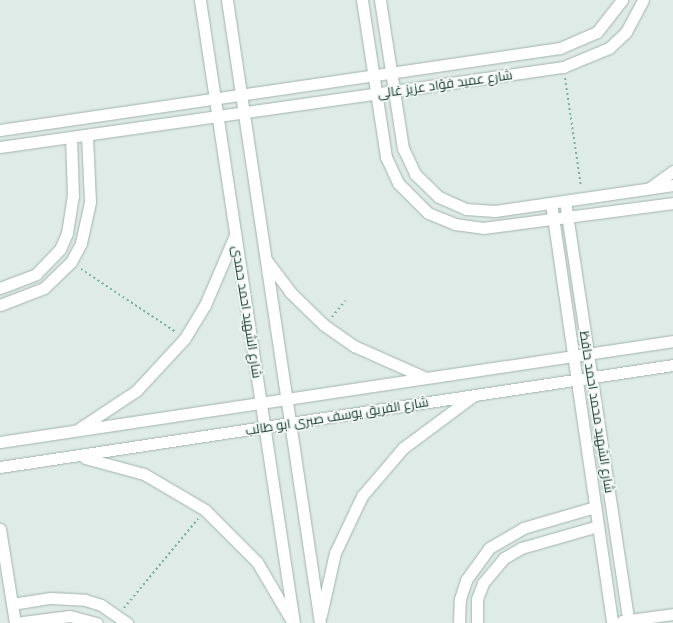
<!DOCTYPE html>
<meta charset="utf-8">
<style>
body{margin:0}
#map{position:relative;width:673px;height:623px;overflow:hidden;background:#dfebe7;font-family:Montserrat,Cairo,sans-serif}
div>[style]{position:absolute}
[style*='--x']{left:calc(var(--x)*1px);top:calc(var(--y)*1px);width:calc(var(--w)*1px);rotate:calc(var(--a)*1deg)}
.path>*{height:2px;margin-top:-1px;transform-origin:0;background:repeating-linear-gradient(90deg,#7fb0a4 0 2px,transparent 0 5px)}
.roads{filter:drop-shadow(0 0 1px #a2b3ae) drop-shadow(0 0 1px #a2b3ae)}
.minor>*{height:11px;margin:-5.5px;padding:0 5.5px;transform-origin:5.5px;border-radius:5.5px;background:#fff}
span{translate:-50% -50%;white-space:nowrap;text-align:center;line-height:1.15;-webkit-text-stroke:3.5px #f0f8f4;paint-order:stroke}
.street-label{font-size:13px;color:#203c36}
</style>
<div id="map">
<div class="path">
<div style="--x:565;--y:78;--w:109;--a:81.6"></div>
<div style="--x:81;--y:269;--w:114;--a:33.6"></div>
<div style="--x:332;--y:317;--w:21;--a:-51"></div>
<div style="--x:124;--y:608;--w:116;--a:-50.3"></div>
</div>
<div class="roads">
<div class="minor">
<div style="--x:200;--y:0;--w:630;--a:81.42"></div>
<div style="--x:227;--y:0;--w:630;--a:81.51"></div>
<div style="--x:362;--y:0;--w:159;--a:81.3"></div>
<div style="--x:386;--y:157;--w:29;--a:65"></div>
<div style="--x:398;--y:183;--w:42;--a:45"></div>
<div style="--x:428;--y:213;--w:29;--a:22"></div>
<div style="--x:455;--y:224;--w:28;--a:8"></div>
<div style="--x:483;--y:228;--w:192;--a:-7.5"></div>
<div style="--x:380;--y:0;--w:150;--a:81.2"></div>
<div style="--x:403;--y:148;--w:29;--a:65"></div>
<div style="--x:415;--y:174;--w:33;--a:44"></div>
<div style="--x:439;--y:197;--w:30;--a:24"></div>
<div style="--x:466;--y:209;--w:29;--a:4"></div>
<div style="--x:495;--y:211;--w:180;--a:-8.3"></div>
<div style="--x:0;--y:130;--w:566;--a:-8.33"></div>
<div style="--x:560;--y:48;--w:40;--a:-23.4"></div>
<div style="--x:597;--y:32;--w:41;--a:-52"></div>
<div style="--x:0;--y:147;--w:569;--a:-8.09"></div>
<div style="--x:563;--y:67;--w:50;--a:-22.4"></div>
<div style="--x:609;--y:48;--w:23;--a:-43"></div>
<div style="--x:626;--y:32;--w:36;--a:-62"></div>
<div style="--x:651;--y:187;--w:27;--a:-36"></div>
<div style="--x:565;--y:201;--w:427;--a:81.4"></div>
<div style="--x:551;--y:203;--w:424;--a:81.7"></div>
<div style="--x:267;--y:261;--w:39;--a:53"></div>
<div style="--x:290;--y:292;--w:47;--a:44.1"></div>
<div style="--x:324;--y:325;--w:37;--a:35"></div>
<div style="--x:354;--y:346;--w:77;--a:23.9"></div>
<div style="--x:0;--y:288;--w:39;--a:-21"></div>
<div style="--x:36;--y:274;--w:35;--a:-46"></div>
<div style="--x:60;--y:249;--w:17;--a:-66"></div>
<div style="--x:67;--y:233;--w:37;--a:-81"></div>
<div style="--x:73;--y:196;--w:59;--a:-91.9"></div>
<div style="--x:0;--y:305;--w:47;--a:-21.1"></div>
<div style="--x:44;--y:288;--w:37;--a:-44"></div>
<div style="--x:71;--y:262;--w:21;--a:-62"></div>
<div style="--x:81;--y:243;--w:42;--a:-77.6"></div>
<div style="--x:90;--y:202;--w:67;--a:-92.6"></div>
<div style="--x:80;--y:428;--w:67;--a:-33.5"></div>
<div style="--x:136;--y:391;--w:72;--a:-47.2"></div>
<div style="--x:185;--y:338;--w:39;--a:-59"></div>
<div style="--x:205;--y:305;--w:76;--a:-66.8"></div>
<div style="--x:0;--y:442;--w:681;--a:-8.53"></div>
<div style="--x:85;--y:458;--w:61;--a:15.2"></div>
<div style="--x:144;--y:474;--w:71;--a:30.5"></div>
<div style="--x:205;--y:510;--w:74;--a:45"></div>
<div style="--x:257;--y:562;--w:65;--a:59.5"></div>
<div style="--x:0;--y:467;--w:681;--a:-8.62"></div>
<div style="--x:0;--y:529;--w:95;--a:80.9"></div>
<div style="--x:12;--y:604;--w:39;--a:-9"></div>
<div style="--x:51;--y:598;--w:34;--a:3"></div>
<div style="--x:85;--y:600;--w:17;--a:17"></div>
<div style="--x:101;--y:605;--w:32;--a:35"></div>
<div style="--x:321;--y:615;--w:64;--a:-77.3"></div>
<div style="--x:335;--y:553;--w:63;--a:-64.7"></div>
<div style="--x:362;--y:496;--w:63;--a:-49.5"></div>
<div style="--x:403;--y:448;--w:87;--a:-36.6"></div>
<div style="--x:622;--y:621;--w:51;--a:-7.8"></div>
<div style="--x:15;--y:623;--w:55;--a:-7.3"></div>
<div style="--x:70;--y:616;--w:28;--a:15"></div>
<div style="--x:459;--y:623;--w:24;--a:-88"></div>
<div style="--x:460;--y:599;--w:20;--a:-72"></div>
<div style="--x:466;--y:580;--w:39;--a:-54"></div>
<div style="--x:489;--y:548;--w:39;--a:-30"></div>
<div style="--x:523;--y:528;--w:75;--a:-16.3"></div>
<div style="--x:477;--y:623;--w:24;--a:-90"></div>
<div style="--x:477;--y:599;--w:17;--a:-69"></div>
<div style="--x:483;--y:583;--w:33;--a:-50"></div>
<div style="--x:504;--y:558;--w:20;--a:-30"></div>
<div style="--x:521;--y:548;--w:80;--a:-15.9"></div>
</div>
</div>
<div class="street-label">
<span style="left:445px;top:84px;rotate:-8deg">شارع عميد فؤاد عزيز غالى</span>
<span style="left:247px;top:312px;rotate:81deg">شارع الشهيد احمد حمدى</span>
<span style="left:597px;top:412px;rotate:81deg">شارع الشهيد محمد احمد حافظ</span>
<span style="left:337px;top:416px;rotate:-9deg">شارع الفريق يوسف صبرى ابو طالب</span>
</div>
</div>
